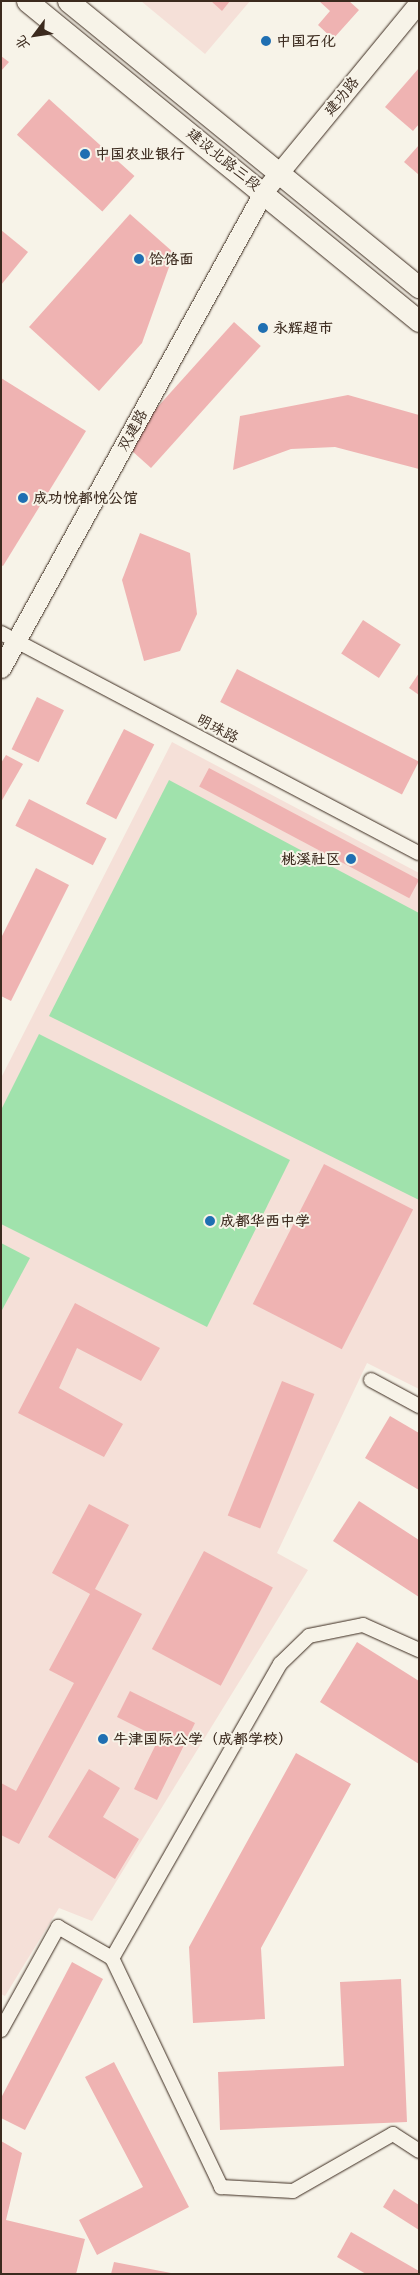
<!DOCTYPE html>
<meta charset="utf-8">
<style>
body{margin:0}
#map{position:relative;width:420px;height:2275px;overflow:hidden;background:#f7f3e8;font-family:"Patrick Hand","LXGW WenKai TC",sans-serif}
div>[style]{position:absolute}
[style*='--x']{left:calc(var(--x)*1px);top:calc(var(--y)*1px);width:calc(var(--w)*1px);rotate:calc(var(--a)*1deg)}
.built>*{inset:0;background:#f5e0d8}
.green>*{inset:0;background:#a0e2ac}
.building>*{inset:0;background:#efb3b2;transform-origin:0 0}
.roads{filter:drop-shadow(0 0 1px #3b2a1e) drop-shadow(0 0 1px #3b2a1e)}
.street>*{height:14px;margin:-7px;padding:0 7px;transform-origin:7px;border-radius:7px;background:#f7f3e8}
.secondary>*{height:19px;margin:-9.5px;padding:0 9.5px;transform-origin:9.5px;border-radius:9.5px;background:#f7f3e8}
.primary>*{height:21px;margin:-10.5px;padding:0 10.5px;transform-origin:10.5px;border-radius:10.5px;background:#f7f3e8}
.dots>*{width:14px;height:14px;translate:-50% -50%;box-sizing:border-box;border:2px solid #f7f3e8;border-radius:50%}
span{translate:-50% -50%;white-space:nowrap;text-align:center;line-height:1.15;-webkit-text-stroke:4px #f7f3e8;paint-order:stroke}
.poi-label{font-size:15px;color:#3b2a1e;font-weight:700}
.left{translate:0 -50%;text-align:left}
.right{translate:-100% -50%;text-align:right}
.street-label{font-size:15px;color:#3b2a1e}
.frame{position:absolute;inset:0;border:2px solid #3b2a1e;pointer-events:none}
.north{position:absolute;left:10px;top:10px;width:50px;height:50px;-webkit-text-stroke:4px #f7f3e8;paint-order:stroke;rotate:239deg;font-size:14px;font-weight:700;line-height:20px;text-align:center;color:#3b2a1e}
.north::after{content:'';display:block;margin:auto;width:18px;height:22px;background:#3b2a1e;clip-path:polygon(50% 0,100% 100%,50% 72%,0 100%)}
</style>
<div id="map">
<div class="built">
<div style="clip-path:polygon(141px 1px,250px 1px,205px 54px)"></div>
<div style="clip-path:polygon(172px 742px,419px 873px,419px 1389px,367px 1363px,277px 1553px,308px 1570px,92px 1921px,59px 1908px,5px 1996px,1px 1994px,1px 1078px)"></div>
</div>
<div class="green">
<div style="clip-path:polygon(169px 780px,419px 913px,419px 1200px,49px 1016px)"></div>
<div style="clip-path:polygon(39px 1034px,290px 1160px,207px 1327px,1px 1224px,1px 1110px)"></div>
<div style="clip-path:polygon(1px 1243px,30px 1258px,1px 1312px)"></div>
</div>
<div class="building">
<div style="clip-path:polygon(211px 1px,230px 1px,222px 11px)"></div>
<div style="clip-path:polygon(319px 1px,349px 1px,359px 10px,333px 39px,318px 25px,330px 11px)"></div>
<div style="clip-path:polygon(1px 56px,9px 62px,1px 71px)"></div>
<div style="clip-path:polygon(419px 68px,419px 124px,413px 131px,385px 107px)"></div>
<div style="left:49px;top:99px;width:115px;height:48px;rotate:42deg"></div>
<div style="clip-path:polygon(419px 145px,419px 175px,404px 162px)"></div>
<div style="clip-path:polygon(130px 214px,174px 253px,142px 343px,99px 391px,29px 327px)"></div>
<div style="clip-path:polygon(1px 230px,28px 252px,1px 285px)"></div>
<div style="left:234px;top:322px;width:36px;height:164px;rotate:42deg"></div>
<div style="clip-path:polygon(1px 378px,86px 431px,3px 566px,1px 565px)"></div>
<div style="clip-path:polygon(348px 395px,419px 415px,419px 469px,335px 447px,291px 449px,233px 470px,240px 416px)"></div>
<div style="clip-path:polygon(140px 533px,190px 553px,197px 614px,180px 651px,144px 661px,122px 580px)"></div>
<div style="left:363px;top:620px;width:45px;height:40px;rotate:33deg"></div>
<div style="left:237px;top:669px;width:204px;height:37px;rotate:27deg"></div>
<div style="clip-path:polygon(419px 673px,419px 695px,409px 688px)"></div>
<div style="left:37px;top:697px;width:30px;height:58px;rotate:26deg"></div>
<div style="left:124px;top:729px;width:34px;height:84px;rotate:27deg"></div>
<div style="clip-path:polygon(6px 755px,23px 764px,1px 802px,1px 763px)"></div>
<div style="left:209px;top:768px;width:238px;height:21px;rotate:28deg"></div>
<div style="left:29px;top:799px;width:87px;height:30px;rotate:27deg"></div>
<div style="clip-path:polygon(36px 868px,69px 885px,11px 1001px,1px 996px,1px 938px)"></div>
<div style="left:324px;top:1164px;width:100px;height:157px;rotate:27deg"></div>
<div style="clip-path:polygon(75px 1303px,160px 1348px,141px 1381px,77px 1348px,59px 1388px,123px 1424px,104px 1457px,18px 1413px)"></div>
<div style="left:282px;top:1381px;width:35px;height:145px;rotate:22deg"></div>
<div style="clip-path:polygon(390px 1416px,419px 1433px,419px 1490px,365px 1458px)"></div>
<div style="clip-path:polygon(359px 1501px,419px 1540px,419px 1597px,333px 1541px)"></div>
<div style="clip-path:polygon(89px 1504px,129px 1525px,95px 1589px,142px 1614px,19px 1844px,1px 1835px,1px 1783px,16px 1791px,74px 1683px,49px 1670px,90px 1594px,52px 1573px)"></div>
<div style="left:204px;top:1551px;width:78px;height:111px;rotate:28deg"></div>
<div style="clip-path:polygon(357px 1642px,419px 1681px,419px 1764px,320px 1702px)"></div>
<div style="clip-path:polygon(130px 1691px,195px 1723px,157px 1800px,134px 1789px,159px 1738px,117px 1717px)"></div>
<div style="clip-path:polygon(296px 1753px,351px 1784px,261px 1948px,265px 2019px,193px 2023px,189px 1947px)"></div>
<div style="clip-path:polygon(89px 1769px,120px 1788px,103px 1817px,139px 1839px,115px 1879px,48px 1837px)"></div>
<div style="clip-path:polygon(72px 1962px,103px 1979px,25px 2130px,1px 2118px,1px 2098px)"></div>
<div style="clip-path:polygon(401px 1979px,407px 2122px,220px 2130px,218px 2072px,344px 2066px,340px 1982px)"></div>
<div style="clip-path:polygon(114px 2062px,189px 2207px,97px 2255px,79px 2220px,143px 2187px,85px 2077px)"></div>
<div style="clip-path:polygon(1px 2141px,22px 2153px,6px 2220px,85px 2239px,76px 2274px,1px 2274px)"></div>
<div style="clip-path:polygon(394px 2189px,419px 2205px,419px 2230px,383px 2207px)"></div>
<div style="clip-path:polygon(351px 2232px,419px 2271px,419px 2274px,366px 2274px,337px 2257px)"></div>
<div style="clip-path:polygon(114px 2262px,171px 2273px,171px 2274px,111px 2274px)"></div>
</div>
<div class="roads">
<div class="street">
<div style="--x:1;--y:633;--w:472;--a:27.8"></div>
<div style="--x:371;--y:1380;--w:55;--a:28.4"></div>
<div style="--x:419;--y:1650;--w:61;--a:-155.9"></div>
<div style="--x:363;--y:1625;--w:55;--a:168.5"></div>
<div style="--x:309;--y:1636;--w:40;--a:136"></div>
<div style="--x:280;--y:1664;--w:339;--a:119.7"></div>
<div style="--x:112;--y:1958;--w:254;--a:64.5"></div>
<div style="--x:221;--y:2187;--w:72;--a:3.2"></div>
<div style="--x:293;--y:2191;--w:115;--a:-29.7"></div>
<div style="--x:393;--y:2134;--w:31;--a:33"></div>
<div style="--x:1;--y:2030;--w:118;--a:-61"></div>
<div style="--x:58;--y:1927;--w:62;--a:29.9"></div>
</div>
<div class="secondary">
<div style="--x:1;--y:668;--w:545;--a:-61.13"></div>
<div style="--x:264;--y:191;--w:244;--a:-50.6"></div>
</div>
<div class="primary">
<div style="--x:27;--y:1;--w:506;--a:39.23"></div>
<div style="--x:68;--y:1;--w:453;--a:39.2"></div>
</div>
</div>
<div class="dots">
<div style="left:266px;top:41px;background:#1f6fb2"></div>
<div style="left:85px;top:154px;background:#1f6fb2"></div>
<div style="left:139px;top:259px;background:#1f6fb2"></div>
<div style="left:263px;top:328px;background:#1f6fb2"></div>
<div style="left:23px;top:498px;background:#1f6fb2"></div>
<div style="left:351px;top:859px;background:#1f6fb2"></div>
<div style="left:210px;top:1221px;background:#1f6fb2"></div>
<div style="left:103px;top:1739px;background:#1f6fb2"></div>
</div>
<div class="poi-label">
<span class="left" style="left:276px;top:41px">中国石化</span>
<span class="left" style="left:95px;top:154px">中国农业银行</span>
<span class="left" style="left:149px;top:259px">饸饹面</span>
<span class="left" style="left:273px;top:328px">永辉超市</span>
<span class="left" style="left:33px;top:498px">成功悦都悦公馆</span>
<span class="right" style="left:341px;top:859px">桃溪社区</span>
<span class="left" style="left:220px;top:1221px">成都华西中学</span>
<span class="left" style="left:113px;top:1739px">牛津国际公学（成都学校）</span>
</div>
<div class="street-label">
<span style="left:341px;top:96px;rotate:-51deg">建功路</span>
<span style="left:224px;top:159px;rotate:39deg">建设北路三段</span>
<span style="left:132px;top:430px;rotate:-61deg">双建路</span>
<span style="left:218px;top:728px;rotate:28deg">明珠路</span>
</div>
<div class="frame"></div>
<div class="north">北</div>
</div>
